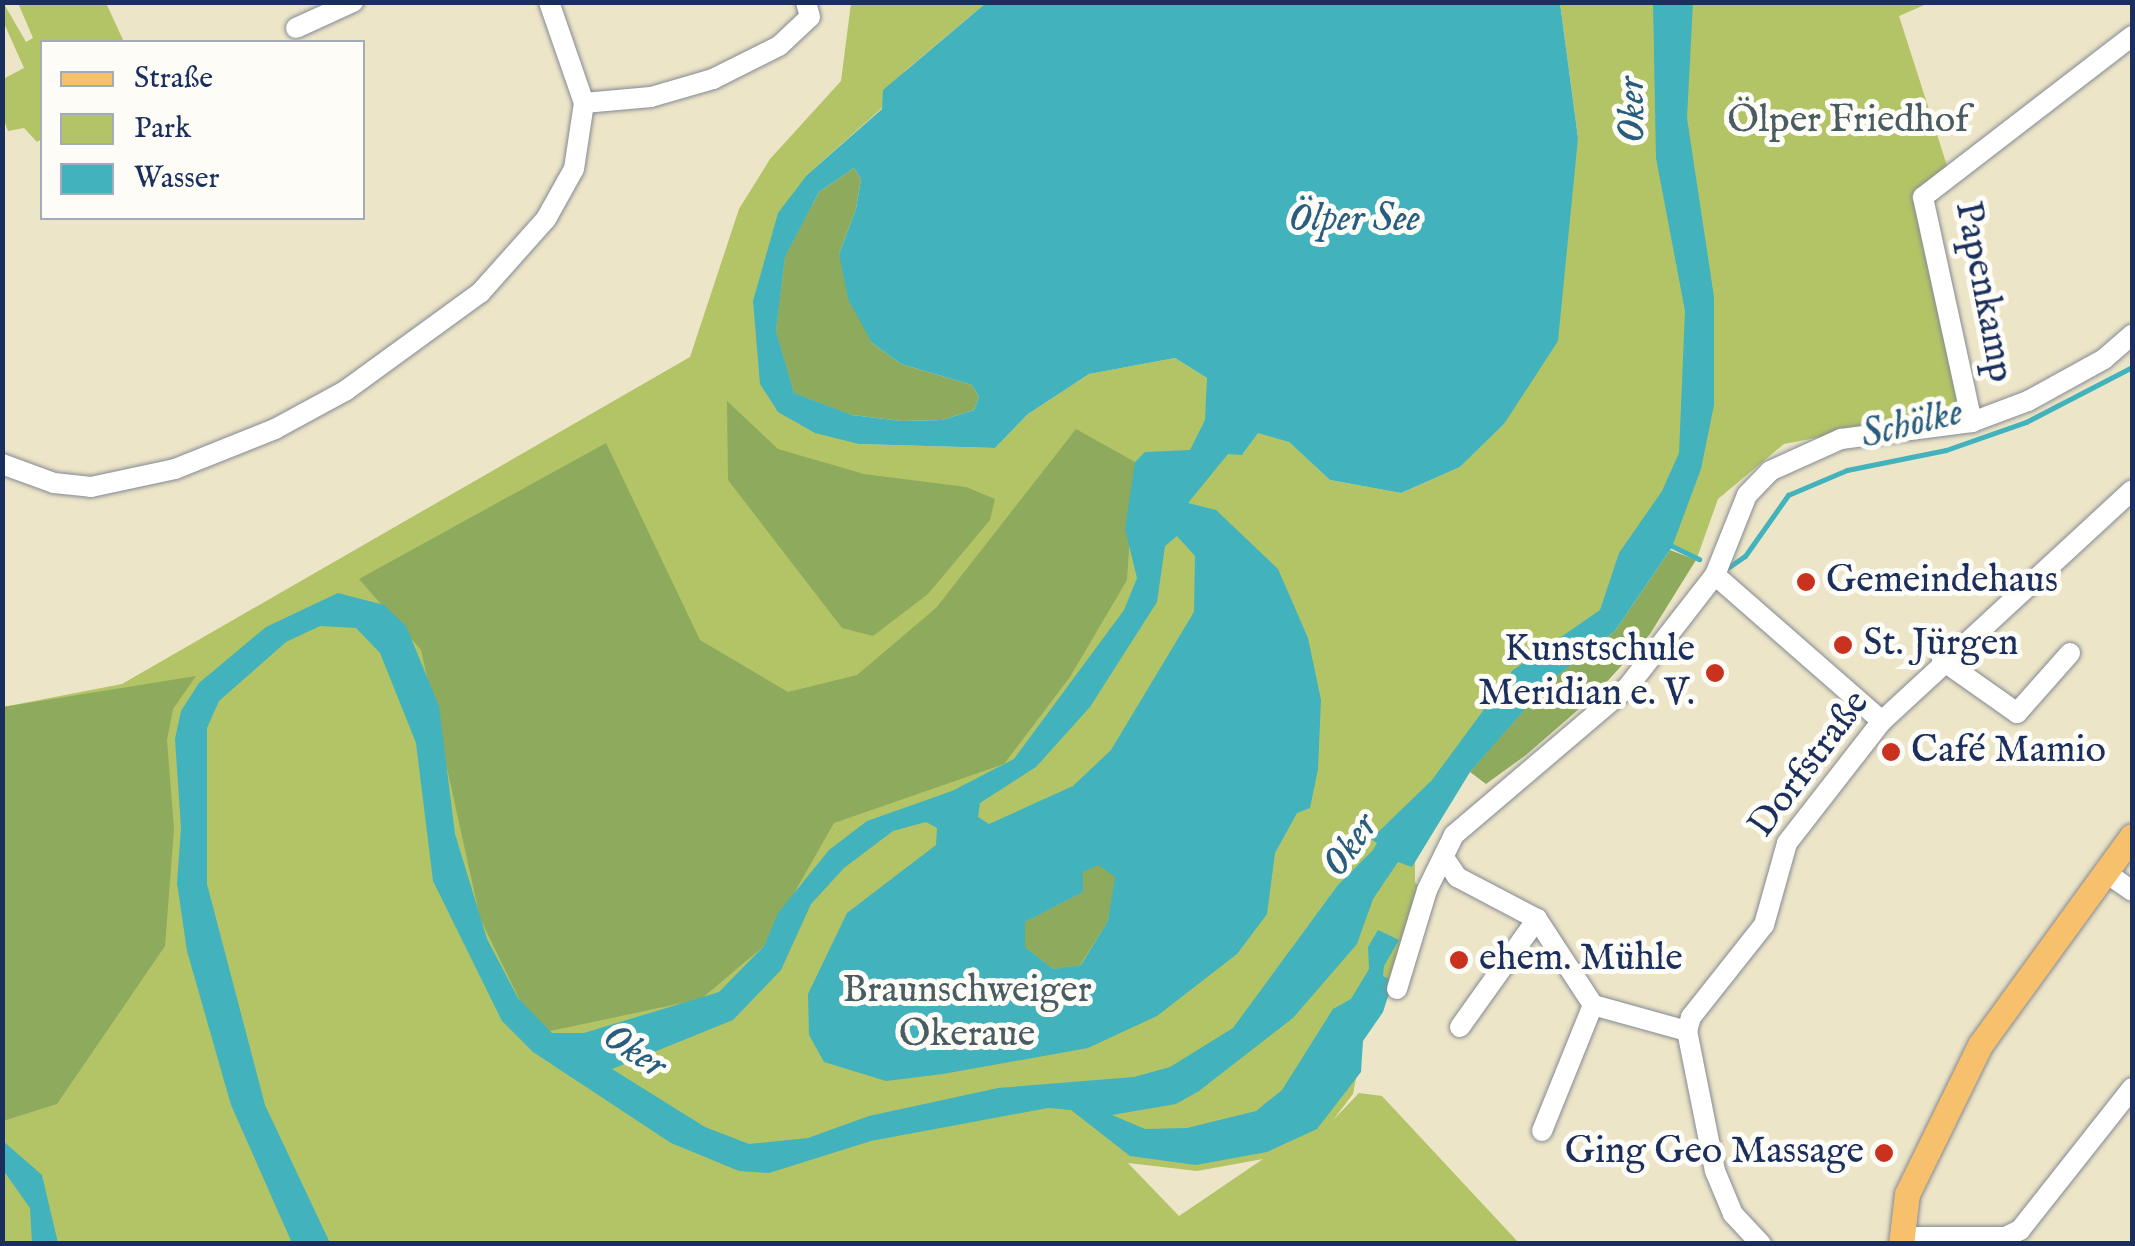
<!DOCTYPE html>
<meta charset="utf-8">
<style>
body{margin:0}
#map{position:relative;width:2135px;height:1246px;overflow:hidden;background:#ede5c8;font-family:"IM FELL English",serif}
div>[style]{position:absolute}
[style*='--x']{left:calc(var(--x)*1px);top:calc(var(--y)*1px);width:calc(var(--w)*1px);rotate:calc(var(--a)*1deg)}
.green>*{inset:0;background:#b3c467}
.forest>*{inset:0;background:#8eaa5c}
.water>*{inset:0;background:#42b2bc}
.stream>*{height:5px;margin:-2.5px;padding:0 2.5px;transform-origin:2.5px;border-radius:2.5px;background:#42b2bc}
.roads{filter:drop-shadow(0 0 2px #848a93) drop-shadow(0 0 2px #848a93)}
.minor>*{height:20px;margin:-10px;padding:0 10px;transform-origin:10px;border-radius:10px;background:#fff}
.major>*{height:25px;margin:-12.5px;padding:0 12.5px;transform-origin:12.5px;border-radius:12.5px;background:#f7c06c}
.dots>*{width:28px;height:28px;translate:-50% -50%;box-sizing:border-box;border:5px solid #fdfcf7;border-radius:50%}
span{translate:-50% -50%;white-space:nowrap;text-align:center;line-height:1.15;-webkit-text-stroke:10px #fdfcf7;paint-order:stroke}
.park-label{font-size:38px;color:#495c61}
.street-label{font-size:38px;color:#1b2f5e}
.poi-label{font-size:38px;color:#1b2f5e}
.left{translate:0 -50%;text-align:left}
.right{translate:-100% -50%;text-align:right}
.water-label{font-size:40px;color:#295d7f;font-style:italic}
.frame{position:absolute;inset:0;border:5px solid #1b2f5e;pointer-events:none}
.legend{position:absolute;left:40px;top:40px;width:325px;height:180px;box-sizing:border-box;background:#fdfcf7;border:2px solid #a3aaba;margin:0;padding:12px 18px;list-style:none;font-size:30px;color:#1b2f5e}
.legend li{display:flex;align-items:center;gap:20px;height:50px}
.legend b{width:50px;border:2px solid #a3aaba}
</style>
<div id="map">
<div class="green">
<div style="clip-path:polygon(3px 2px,26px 42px,33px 38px,18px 3px,106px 3px,124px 42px,42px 42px,42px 139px,37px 142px,24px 128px,8px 131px,3px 118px,3px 79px,24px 68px,3px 21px)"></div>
<div style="clip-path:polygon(evenodd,851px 3px,986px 3px,905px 71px,882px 108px,807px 175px,859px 444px,995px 448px,1028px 414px,1089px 374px,1175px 358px,1207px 378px,1243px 454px,1258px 432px,1289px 442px,1330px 480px,1401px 493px,1460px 467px,1504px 424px,1578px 138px,1560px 3px,1929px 3px,1899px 16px,1950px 175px,1922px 196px,1968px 409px,1784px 444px,1718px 499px,1697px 558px,1671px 547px,1641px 591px,1470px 772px,1415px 855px,1415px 882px,1422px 890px,1391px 992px,1363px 1041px,1353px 1094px,1333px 1120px,1359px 1093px,1382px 1096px,1519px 1243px,3px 1244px,3px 707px,122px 684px,690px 357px,739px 209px,770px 159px,841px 81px,851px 3px,1263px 1159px,1179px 1216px,1128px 1163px,1197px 1171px,1263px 1159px)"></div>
</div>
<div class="forest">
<div style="clip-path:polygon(854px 168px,861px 179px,856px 209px,839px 254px,872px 343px,901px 364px,972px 385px,979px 397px,974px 410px,942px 420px,902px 421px,852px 415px,794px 393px,776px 331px,785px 257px,819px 192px)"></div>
<div style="clip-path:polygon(727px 401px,778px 449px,864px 474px,966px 487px,995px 499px,990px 520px,928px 594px,873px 636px,842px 628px,728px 480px)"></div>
<div style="clip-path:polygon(1076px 429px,1135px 462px,1127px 580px,1070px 677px,1004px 764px,834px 823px,764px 946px,701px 999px,536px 1034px,480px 918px,421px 650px,359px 579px,606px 443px,700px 640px,788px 692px,857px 675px,936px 608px)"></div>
<div style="clip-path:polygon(1670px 550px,1696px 560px,1650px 634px,1595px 695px,1526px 755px,1486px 784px,1470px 772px,1550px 681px,1615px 631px)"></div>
<div style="clip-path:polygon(196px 676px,173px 709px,167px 740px,174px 829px,165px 946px,57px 1104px,3px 1121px,3px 707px)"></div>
<div style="clip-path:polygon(1098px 864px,1116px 877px,1108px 921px,1080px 965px,1053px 969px,1025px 947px,1025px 922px,1083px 892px,1083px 872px)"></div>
</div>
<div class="water">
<div style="clip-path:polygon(evenodd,986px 3px,1560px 3px,1578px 138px,1558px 341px,1504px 424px,1460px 467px,1401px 493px,1330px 480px,1289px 442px,1258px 433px,1242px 455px,1228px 454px,1188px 503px,1216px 510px,1278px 569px,1308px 638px,1321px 700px,1318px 769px,1310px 808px,1297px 813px,1275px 853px,1267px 914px,1237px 954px,1157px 1016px,1088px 1048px,943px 1074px,886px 1081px,824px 1062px,809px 1035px,808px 994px,847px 913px,936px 845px,937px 828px,926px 822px,893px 831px,844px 868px,811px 904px,781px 970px,733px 1020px,612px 1069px,705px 1127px,749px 1144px,808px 1138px,869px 1116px,998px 1088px,1134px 1077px,1170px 1067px,1233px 1028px,1338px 885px,1373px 850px,1377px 843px,1371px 839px,1432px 780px,1513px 670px,1600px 610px,1619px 553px,1662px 491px,1679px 453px,1685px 311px,1656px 158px,1653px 3px,1693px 3px,1687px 118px,1714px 297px,1714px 405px,1701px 469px,1672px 547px,1615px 631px,1550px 681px,1470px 772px,1412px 867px,1398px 862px,1373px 899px,1357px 944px,1293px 1018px,1199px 1091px,1176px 1104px,1112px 1115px,1145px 1129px,1187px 1128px,1256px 1111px,1282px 1090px,1333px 1009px,1351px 999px,1369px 969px,1368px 947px,1378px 930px,1399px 940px,1384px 966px,1383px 976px,1393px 981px,1383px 1012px,1363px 1041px,1361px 1072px,1317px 1129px,1267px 1152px,1196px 1165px,1130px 1156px,1071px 1110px,1048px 1108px,871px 1141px,769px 1173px,739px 1171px,671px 1143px,533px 1052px,502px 1021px,433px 881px,416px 743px,380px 653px,356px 628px,320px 626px,286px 642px,219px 701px,207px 728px,207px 884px,265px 1105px,330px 1243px,292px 1243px,231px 1105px,187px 951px,177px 883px,181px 828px,175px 739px,181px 711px,199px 683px,266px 627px,338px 593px,384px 605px,406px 626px,439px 706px,455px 834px,487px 939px,518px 998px,552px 1033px,584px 1033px,719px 992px,764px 946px,778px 913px,829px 850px,867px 821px,952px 791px,1014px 759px,1124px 610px,1137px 578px,1125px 529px,1135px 462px,1145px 452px,1190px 450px,1205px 420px,1207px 378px,1175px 358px,1089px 374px,1028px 414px,995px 448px,859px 444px,815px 433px,778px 412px,760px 384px,753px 301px,778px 213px,807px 175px,882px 109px,883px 90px,986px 3px,854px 168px,861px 179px,856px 209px,839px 254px,848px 299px,872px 343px,901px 364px,972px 385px,979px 397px,974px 410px,942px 420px,902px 421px,852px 415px,794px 393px,776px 331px,785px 257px,819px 192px,854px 168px,986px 3px,1177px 536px,1195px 556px,1194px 612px,1111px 750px,1073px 786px,989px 824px,978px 817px,980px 803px,1036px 767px,1090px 707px,1157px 602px,1165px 546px,1177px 536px,986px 3px,1098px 865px,1115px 877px,1108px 921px,1081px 965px,1053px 969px,1025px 947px,1025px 922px,1083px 892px,1083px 872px,1098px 865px)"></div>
<div style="clip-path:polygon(3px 1141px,42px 1175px,58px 1243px,32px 1243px,30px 1208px,3px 1170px)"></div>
</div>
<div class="stream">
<div style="--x:1666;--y:543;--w:37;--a:26"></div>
<div style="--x:1729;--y:567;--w:19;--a:-35"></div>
<div style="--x:1745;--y:556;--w:75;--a:-54.8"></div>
<div style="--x:1788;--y:495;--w:64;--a:-23"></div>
<div style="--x:1847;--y:470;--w:101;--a:-11.4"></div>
<div style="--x:1946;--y:450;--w:85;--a:-19.3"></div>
<div style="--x:2026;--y:422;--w:119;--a:-27.4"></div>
</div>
<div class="roads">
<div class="minor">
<div style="--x:296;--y:28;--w:63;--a:-24.5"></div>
<div style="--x:584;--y:103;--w:67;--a:-5.1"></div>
<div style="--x:651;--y:97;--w:65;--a:-16.2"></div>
<div style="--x:713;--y:79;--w:74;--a:-26.6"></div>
<div style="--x:779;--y:46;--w:42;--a:-43.1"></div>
<div style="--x:810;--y:17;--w:16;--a:-105"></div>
<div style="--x:1972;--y:422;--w:230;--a:-102.3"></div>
<div style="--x:1923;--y:197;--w:264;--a:-37.6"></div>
<div style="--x:2;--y:464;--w:55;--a:20.1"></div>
<div style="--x:54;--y:483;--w:37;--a:6"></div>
<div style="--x:91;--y:487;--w:86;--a:-12.1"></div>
<div style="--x:175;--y:469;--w:108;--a:-21.8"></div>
<div style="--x:275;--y:429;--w:80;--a:-28.5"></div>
<div style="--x:345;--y:391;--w:167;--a:-36"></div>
<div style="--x:480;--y:293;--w:99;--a:-48.3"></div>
<div style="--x:546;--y:219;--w:57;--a:-60.8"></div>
<div style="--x:574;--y:169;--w:67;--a:-81.4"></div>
<div style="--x:584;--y:103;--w:107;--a:-109.1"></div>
<div style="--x:1715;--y:575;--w:222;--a:41.2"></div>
<div style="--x:1942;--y:660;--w:92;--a:35.2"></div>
<div style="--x:2017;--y:713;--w:80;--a:-48.5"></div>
<div style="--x:1445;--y:859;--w:22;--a:56"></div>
<div style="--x:1457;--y:877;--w:90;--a:27.7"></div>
<div style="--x:1537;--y:919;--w:103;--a:56.9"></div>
<div style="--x:1593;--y:1005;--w:98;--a:15.5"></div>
<div style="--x:2105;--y:872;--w:33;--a:35"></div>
<div style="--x:1397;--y:989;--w:103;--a:-73.1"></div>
<div style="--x:1427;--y:890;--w:61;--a:-63.9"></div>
<div style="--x:1454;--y:835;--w:227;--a:-40.4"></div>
<div style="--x:1627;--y:688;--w:143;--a:-52.1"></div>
<div style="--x:1715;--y:575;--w:86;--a:-68.2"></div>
<div style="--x:1747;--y:495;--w:33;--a:-46"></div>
<div style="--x:1770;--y:471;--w:78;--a:-24.3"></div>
<div style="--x:1841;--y:439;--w:132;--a:-7.4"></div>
<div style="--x:1972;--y:422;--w:60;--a:-20.6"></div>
<div style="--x:2028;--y:401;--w:87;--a:-28.9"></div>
<div style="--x:2104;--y:359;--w:37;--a:-41"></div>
<div style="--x:1460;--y:1027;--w:133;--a:-54.5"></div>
<div style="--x:1542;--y:1131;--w:136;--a:-68"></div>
<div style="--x:1901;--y:1237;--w:104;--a:0"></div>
<div style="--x:2005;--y:1237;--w:17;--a:-25"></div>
<div style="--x:2020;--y:1230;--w:181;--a:-51.7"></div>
<div style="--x:1761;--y:1244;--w:41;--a:-133"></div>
<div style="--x:1733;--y:1214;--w:47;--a:-112.7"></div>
<div style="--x:1715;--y:1171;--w:143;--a:-101.3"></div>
<div style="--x:1687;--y:1031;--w:15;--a:-74"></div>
<div style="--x:1691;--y:1017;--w:117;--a:-51.6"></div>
<div style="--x:1764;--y:925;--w:85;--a:-74.3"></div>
<div style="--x:1787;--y:843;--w:155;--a:-52.1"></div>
<div style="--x:1882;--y:721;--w:340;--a:-42.7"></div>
</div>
<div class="major">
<div style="--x:1901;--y:1244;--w:50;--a:-83.2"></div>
<div style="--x:1907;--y:1194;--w:166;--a:-63.9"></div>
<div style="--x:1980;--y:1045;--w:258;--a:-54"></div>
</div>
</div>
<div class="dots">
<div style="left:1806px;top:582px;background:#c8321e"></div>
<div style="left:1843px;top:645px;background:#c8321e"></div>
<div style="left:1715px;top:673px;background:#c8321e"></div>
<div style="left:1891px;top:752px;background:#c8321e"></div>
<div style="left:1459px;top:960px;background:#c8321e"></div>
<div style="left:1884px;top:1153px;background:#c8321e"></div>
</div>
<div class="park-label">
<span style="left:1848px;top:122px">Ölper Friedhof</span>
<span style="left:967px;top:1014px">Braunschweiger<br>Okeraue</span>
</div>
<div class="street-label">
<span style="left:1983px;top:292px;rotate:79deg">Papenkamp</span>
<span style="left:1810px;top:765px;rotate:-53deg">Dorfstraße</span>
</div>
<div class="poi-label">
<span class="left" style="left:1826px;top:582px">Gemeindehaus</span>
<span class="left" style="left:1863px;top:645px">St. Jürgen</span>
<span class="right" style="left:1695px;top:673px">Kunstschule<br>Meridian e. V.</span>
<span class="left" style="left:1911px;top:752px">Café Mamio</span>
<span class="left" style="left:1479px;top:960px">ehem. Mühle</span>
<span class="right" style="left:1864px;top:1153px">Ging Geo Massage</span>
</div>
<div class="water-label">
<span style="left:1633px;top:110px;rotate:-91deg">Oker</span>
<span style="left:1354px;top:220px">Ölper See</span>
<span style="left:1912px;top:425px;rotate:-14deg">Schölke</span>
<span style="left:1351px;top:846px;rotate:-55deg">Oker</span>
<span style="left:634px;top:1052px;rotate:34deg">Oker</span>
</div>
<div class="frame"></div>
<ul class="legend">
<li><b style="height:12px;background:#f7c06c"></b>Straße</li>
<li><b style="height:28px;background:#b3c467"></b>Park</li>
<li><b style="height:28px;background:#42b2bc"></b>Wasser</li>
</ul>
</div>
